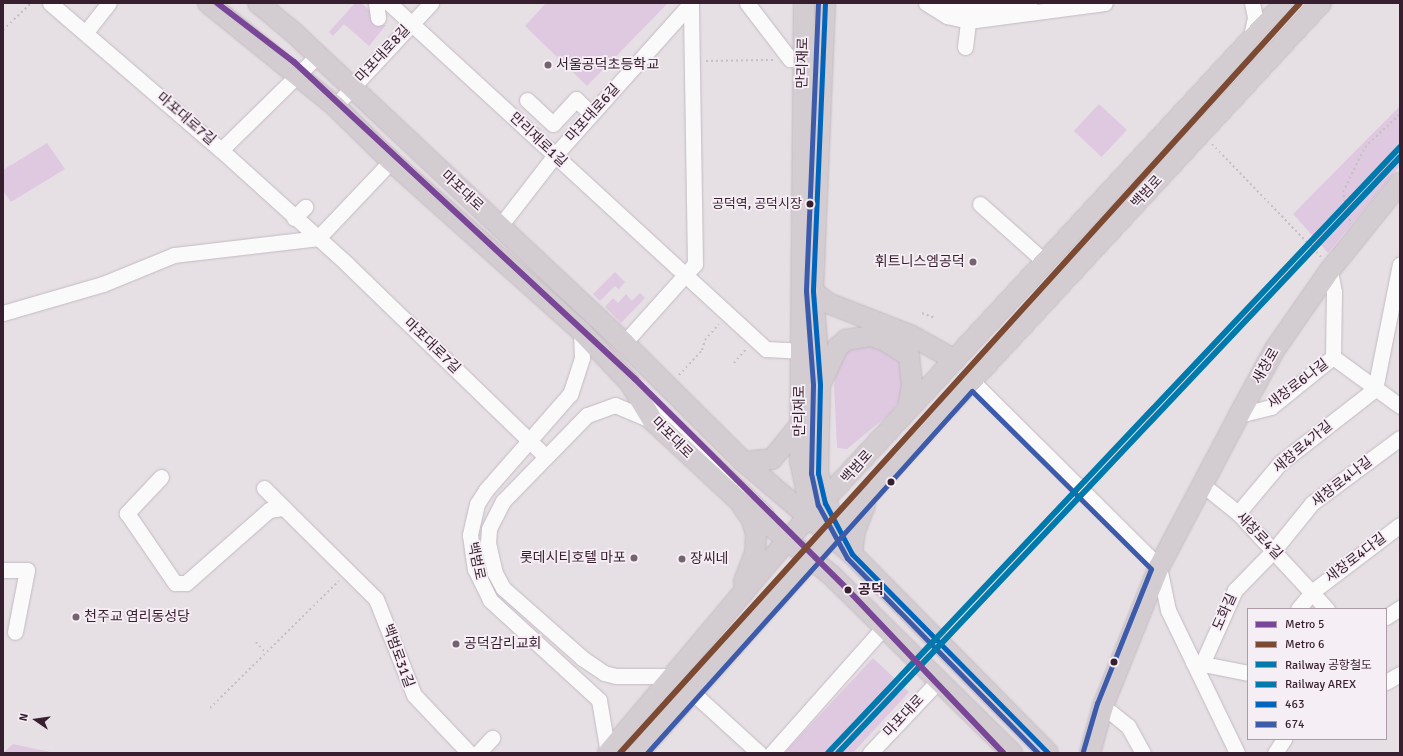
<!DOCTYPE html>
<meta charset="utf-8">
<style>
body{margin:0}
#map{position:relative;width:1403px;height:756px;overflow:hidden;background:#e6e0e5;font-family:Signika,"Noto Sans KR",sans-serif}
div>[style]{position:absolute}
[style*='--x']{left:calc(var(--x)*1px);top:calc(var(--y)*1px);width:calc(var(--w)*1px);rotate:calc(var(--a)*1deg)}
.green>*{inset:0;background:#dec9e0;transform-origin:0 0}
.path>*{height:2px;margin-top:-1px;transform-origin:0;background:repeating-linear-gradient(90deg,#c8bec4 0 2px,transparent 0 5px)}
.roads{filter:drop-shadow(0 0 1px #c3bac0) drop-shadow(0 0 1px #c3bac0)}
.minor>*{height:15px;margin:-7.5px;padding:0 7.5px;transform-origin:7.5px;border-radius:7.5px;background:#fbfafb}
.major>*{height:20px;margin:-10px;padding:0 10px;transform-origin:10px;border-radius:10px;background:#d3ccd1}
.bus-1>*{height:5px;margin:-2.5px;padding:0 2.5px;transform-origin:2.5px;border-radius:2.5px;background:#0065bd}
.bus-2>*{height:5px;margin:-2.5px;padding:0 2.5px;transform-origin:2.5px;border-radius:2.5px;background:#3d5bab}
.rail-1>*{height:6px;margin:-3px;padding:0 3px;transform-origin:3px;border-radius:3px;background:#0079ac}
.rail-2>*{height:6px;margin:-3px;padding:0 3px;transform-origin:3px;border-radius:3px;background:#0079ac}
.metro-1>*{height:6px;margin:-3px;padding:0 3px;transform-origin:3px;border-radius:3px;background:#794698}
.metro-2>*{height:6px;margin:-3px;padding:0 3px;transform-origin:3px;border-radius:3px;background:#7c4932}
.dots>*{width:11px;height:11px;translate:-50% -50%;box-sizing:border-box;border:2px solid #f6eef5;border-radius:50%}
span{translate:-50% -50%;white-space:nowrap;text-align:center;line-height:1.15;-webkit-text-stroke:3.5px #f6eef5;paint-order:stroke}
.bus-label{font-size:13px;color:#381f30}
.right{translate:-100% -50%;text-align:right}
.street-label{font-size:14px;color:#381f30}
.poi-label{font-size:14px;color:#381f30}
.left{translate:0 -50%;text-align:left}
.stop-label{font-size:14px;color:#381f30;font-weight:700}
.frame{position:absolute;inset:0;border:4px solid #381f30;pointer-events:none}
.legend{position:absolute;left:1247px;top:608px;width:140px;height:132px;box-sizing:border-box;background:#f6eef5;border:1px solid #aa9ba6;margin:0;padding:5px 7px;list-style:none;font-size:12px;color:#381f30}
.legend li{display:flex;align-items:center;gap:8px;height:20px}
.legend b{width:20px;border:1px solid #aa9ba6}
.north{position:absolute;left:16px;top:700px;width:40px;height:40px;-webkit-text-stroke:3px #f6eef5;paint-order:stroke;rotate:283deg;font-size:11px;font-weight:700;line-height:16px;text-align:center;color:#381f30}
.north::after{content:'';display:block;margin:auto;width:14px;height:18px;background:#381f30;clip-path:polygon(50% 0,100% 100%,50% 72%,0 100%)}
</style>
<div id="map">
<div class="green">
<div style="clip-path:polygon(355px 3px,361px 3px,375px 15px,374px 25px,386px 25px,369px 46px,344px 24px,333px 36px,329px 32px)"></div>
<div style="clip-path:polygon(546px 3px,668px 3px,587px 86px,525px 26px)"></div>
<div style="left:1099px;top:104px;width:38px;height:37px;rotate:43deg"></div>
<div style="clip-path:polygon(1400px 106px,1400px 166px,1328px 253px,1293px 214px)"></div>
<div style="clip-path:polygon(47px 143px,65px 169px,11px 202px,3px 191px,3px 170px)"></div>
<div style="clip-path:polygon(615px 272px,625px 282px,619px 289px,615px 286px,600px 301px,593px 294px)"></div>
<div style="clip-path:polygon(640px 293px,645px 298px,621px 323px,605px 307px,613px 298px,618px 303px,626px 294px,632px 301px)"></div>
<div style="clip-path:polygon(869px 339px,903px 363px,902px 395px,892px 412px,847px 449px,837px 448px,834px 385px,839px 356px)"></div>
<div style="clip-path:polygon(873px 658px,909px 692px,853px 753px,789px 753px,786px 751px)"></div>
<div style="clip-path:polygon(13px 744px,55px 753px,3px 753px)"></div>
</div>
<div class="path">
<div style="--x:3;--y:30;--w:39;--a:-44"></div>
<div style="--x:706;--y:61;--w:67;--a:-0.9"></div>
<div style="--x:1212;--y:144;--w:157;--a:46"></div>
<div style="--x:1350;--y:221;--w:30;--a:-104"></div>
<div style="--x:1343;--y:192;--w:50;--a:-63.9"></div>
<div style="--x:1365;--y:147;--w:48;--a:-43.3"></div>
<div style="--x:1311;--y:246;--w:56;--a:-52.3"></div>
<div style="--x:922;--y:313;--w:14;--a:21"></div>
<div style="--x:734;--y:363;--w:20;--a:-49"></div>
<div style="--x:679;--y:375;--w:34;--a:-47"></div>
<div style="--x:702;--y:350;--w:10;--a:-73"></div>
<div style="--x:705;--y:340;--w:21;--a:-49"></div>
<div style="--x:256;--y:642;--w:15;--a:48"></div>
<div style="--x:210;--y:708;--w:181;--a:-44.6"></div>
</div>
<div class="roads">
<div class="minor">
<div style="--x:50;--y:3;--w:225;--a:40.7"></div>
<div style="--x:221;--y:150;--w:170;--a:42.1"></div>
<div style="--x:347;--y:264;--w:274;--a:44.1"></div>
<div style="--x:376;--y:3;--w:15;--a:82"></div>
<div style="--x:389;--y:3;--w:512;--a:42.54"></div>
<div style="--x:766;--y:349;--w:34;--a:3"></div>
<div style="--x:747;--y:3;--w:71;--a:52.5"></div>
<div style="--x:790;--y:59;--w:12;--a:0"></div>
<div style="--x:926;--y:3;--w:25;--a:32"></div>
<div style="--x:947;--y:16;--w:22;--a:13"></div>
<div style="--x:968;--y:21;--w:138;--a:-7.5"></div>
<div style="--x:946;--y:3;--w:25;--a:18"></div>
<div style="--x:970;--y:11;--w:60;--a:-7.7"></div>
<div style="--x:86;--y:32;--w:37;--a:-52"></div>
<div style="--x:1250;--y:41;--w:25;--a:-78"></div>
<div style="--x:1255;--y:17;--w:14;--a:-102"></div>
<div style="--x:965;--y:47;--w:35;--a:-83"></div>
<div style="--x:328;--y:98;--w:11;--a:49"></div>
<div style="--x:335;--y:106;--w:141;--a:-47"></div>
<div style="--x:527;--y:100;--w:35;--a:43"></div>
<div style="--x:553;--y:124;--w:34;--a:-47"></div>
<div style="--x:576;--y:99;--w:21;--a:45"></div>
<div style="--x:221;--y:150;--w:134;--a:-44.4"></div>
<div style="--x:980;--y:204;--w:87;--a:41.7"></div>
<div style="--x:294;--y:218;--w:16;--a:-45"></div>
<div style="--x:500;--y:226;--w:90;--a:-52.2"></div>
<div style="--x:555;--y:155;--w:204;--a:-48.2"></div>
<div style="--x:1330;--y:270;--w:22;--a:80"></div>
<div style="--x:1334;--y:292;--w:65;--a:90.9"></div>
<div style="--x:3;--y:313;--w:104;--a:-16.2"></div>
<div style="--x:103;--y:284;--w:77;--a:-22.2"></div>
<div style="--x:174;--y:255;--w:145;--a:-6.7"></div>
<div style="--x:318;--y:238;--w:106;--a:-46.5"></div>
<div style="--x:581;--y:331;--w:27;--a:88"></div>
<div style="--x:582;--y:358;--w:38;--a:108"></div>
<div style="--x:570;--y:394;--w:128;--a:131.2"></div>
<div style="--x:486;--y:490;--w:17;--a:123"></div>
<div style="--x:477;--y:504;--w:32;--a:103"></div>
<div style="--x:470;--y:535;--w:34;--a:82"></div>
<div style="--x:475;--y:569;--w:34;--a:64"></div>
<div style="--x:490;--y:600;--w:148;--a:42.5"></div>
<div style="--x:599;--y:700;--w:54;--a:80.4"></div>
<div style="--x:624;--y:343;--w:106;--a:-48.1"></div>
<div style="--x:695;--y:264;--w:261;--a:-90.9"></div>
<div style="--x:972;--y:381;--w:264;--a:44.8"></div>
<div style="--x:1159;--y:567;--w:44;--a:78.2"></div>
<div style="--x:1168;--y:610;--w:159;--a:64.2"></div>
<div style="--x:640;--y:392;--w:175;--a:44.1"></div>
<div style="--x:1239;--y:415;--w:33;--a:-14"></div>
<div style="--x:1271;--y:407;--w:80;--a:-38.9"></div>
<div style="--x:1333;--y:357;--w:83;--a:36.2"></div>
<div style="--x:653;--y:421;--w:41;--a:-157.2"></div>
<div style="--x:615;--y:405;--w:30;--a:160"></div>
<div style="--x:587;--y:415;--w:120;--a:134.3"></div>
<div style="--x:503;--y:501;--w:31;--a:117"></div>
<div style="--x:489;--y:529;--w:14;--a:94"></div>
<div style="--x:488;--y:543;--w:31;--a:77"></div>
<div style="--x:495;--y:573;--w:17;--a:62"></div>
<div style="--x:503;--y:588;--w:106;--a:41.5"></div>
<div style="--x:582;--y:658;--w:27;--a:34"></div>
<div style="--x:604;--y:673;--w:12;--a:14"></div>
<div style="--x:616;--y:676;--w:58;--a:0"></div>
<div style="--x:161;--y:477;--w:50;--a:133.4"></div>
<div style="--x:127;--y:513;--w:85;--a:55.6"></div>
<div style="--x:175;--y:583;--w:11;--a:0"></div>
<div style="--x:186;--y:583;--w:111;--a:-41.3"></div>
<div style="--x:269;--y:510;--w:15;--a:-8"></div>
<div style="--x:284;--y:508;--w:129;--a:44.7"></div>
<div style="--x:376;--y:599;--w:103;--a:68.4"></div>
<div style="--x:414;--y:695;--w:80;--a:46.5"></div>
<div style="--x:1203;--y:485;--w:45;--a:38.7"></div>
<div style="--x:1238;--y:513;--w:131;--a:47.2"></div>
<div style="--x:264;--y:488;--w:28;--a:45"></div>
<div style="--x:1238;--y:513;--w:65;--a:-50"></div>
<div style="--x:1280;--y:463;--w:120;--a:-37.9"></div>
<div style="--x:1375;--y:389;--w:127;--a:-78.7"></div>
<div style="--x:3;--y:570;--w:24;--a:0"></div>
<div style="--x:27;--y:570;--w:63;--a:101"></div>
<div style="--x:1298;--y:609;--w:23;--a:-50"></div>
<div style="--x:1313;--y:591;--w:109;--a:-37.2"></div>
<div style="--x:1386;--y:617;--w:17;--a:-33"></div>
<div style="--x:1193;--y:662;--w:56;--a:11.3"></div>
<div style="--x:1202;--y:664;--w:81;--a:-66"></div>
<div style="--x:1235;--y:590;--w:56;--a:-45.7"></div>
<div style="--x:1274;--y:550;--w:60;--a:-51"></div>
<div style="--x:1312;--y:503;--w:109;--a:-36.5"></div>
<div style="--x:1386;--y:682;--w:16;--a:-30"></div>
<div style="--x:692;--y:692;--w:91;--a:42.3"></div>
<div style="--x:1103;--y:706;--w:32;--a:39"></div>
<div style="--x:1128;--y:726;--w:31;--a:61"></div>
<div style="--x:478;--y:753;--w:21;--a:-47"></div>
<div style="--x:772;--y:753;--w:169;--a:-48.4"></div>
<div style="--x:870;--y:753;--w:100;--a:-46.6"></div>
<div style="--x:1275;--y:753;--w:17;--a:-57"></div>
</div>
<div class="major">
<div style="--x:208;--y:3;--w:164;--a:39"></div>
<div style="--x:335;--y:106;--w:78;--a:44.5"></div>
<div style="--x:391;--y:161;--w:255;--a:41.8"></div>
<div style="--x:581;--y:331;--w:71;--a:46.7"></div>
<div style="--x:630;--y:383;--w:44;--a:58.8"></div>
<div style="--x:653;--y:421;--w:117;--a:42.9"></div>
<div style="--x:739;--y:501;--w:118;--a:38.8"></div>
<div style="--x:831;--y:575;--w:254;--a:44.5"></div>
<div style="--x:258;--y:3;--w:45;--a:39.6"></div>
<div style="--x:293;--y:32;--w:454;--a:43.2"></div>
<div style="--x:624;--y:343;--w:169;--a:44.8"></div>
<div style="--x:744;--y:462;--w:142;--a:40.4"></div>
<div style="--x:852;--y:554;--w:279;--a:45.4"></div>
<div style="--x:804;--y:3;--w:457;--a:90.5"></div>
<div style="--x:800;--y:460;--w:63;--a:78.2"></div>
<div style="--x:825;--y:3;--w:288;--a:92.4"></div>
<div style="--x:813;--y:291;--w:94;--a:85.7"></div>
<div style="--x:820;--y:385;--w:88;--a:91.3"></div>
<div style="--x:818;--y:473;--w:41;--a:72.9"></div>
<div style="--x:813;--y:291;--w:19;--a:39"></div>
<div style="--x:828;--y:303;--w:88;--a:21.3"></div>
<div style="--x:910;--y:335;--w:51;--a:29.1"></div>
<div style="--x:821;--y:383;--w:40;--a:-65"></div>
<div style="--x:838;--y:347;--w:11;--a:-41"></div>
<div style="--x:846;--y:340;--w:24;--a:-9"></div>
<div style="--x:870;--y:336;--w:15;--a:16"></div>
<div style="--x:884;--y:340;--w:30;--a:33"></div>
<div style="--x:909;--y:356;--w:31;--a:84"></div>
<div style="--x:912;--y:387;--w:24;--a:102"></div>
<div style="--x:744;--y:462;--w:28;--a:-6"></div>
<div style="--x:772;--y:459;--w:44;--a:-50.5"></div>
<div style="--x:743;--y:507;--w:16;--a:55"></div>
<div style="--x:752;--y:520;--w:15;--a:74"></div>
<div style="--x:756;--y:534;--w:19;--a:93"></div>
<div style="--x:755;--y:553;--w:31;--a:111"></div>
<div style="--x:852;--y:554;--w:23;--a:-83"></div>
<div style="--x:855;--y:531;--w:28;--a:-69"></div>
<div style="--x:608;--y:753;--w:281;--a:-49.9"></div>
<div style="--x:789;--y:538;--w:730;--a:-47.17"></div>
<div style="--x:638;--y:753;--w:431;--a:-48.3"></div>
<div style="--x:925;--y:431;--w:583;--a:-47.22"></div>
<div style="--x:1090;--y:753;--w:49;--a:-74.5"></div>
<div style="--x:1103;--y:706;--w:150;--a:-68.1"></div>
<div style="--x:1159;--y:567;--w:172;--a:-62.2"></div>
<div style="--x:1239;--y:415;--w:75;--a:-61.4"></div>
<div style="--x:1275;--y:349;--w:96;--a:-55.2"></div>
<div style="--x:1330;--y:270;--w:112;--a:-51.2"></div>
</div>
</div>
<div class="bus-1">
<div style="--x:825;--y:3;--w:288;--a:92.4"></div>
<div style="--x:813;--y:291;--w:94;--a:85.7"></div>
<div style="--x:820;--y:385;--w:88;--a:91.3"></div>
<div style="--x:818;--y:473;--w:31;--a:77"></div>
<div style="--x:825;--y:503;--w:58;--a:62.1"></div>
<div style="--x:852;--y:554;--w:279;--a:45.4"></div>
</div>
<div class="bus-2">
<div style="--x:818;--y:3;--w:288;--a:92.4"></div>
<div style="--x:806;--y:291;--w:94;--a:85.7"></div>
<div style="--x:813;--y:385;--w:88;--a:91.3"></div>
<div style="--x:811;--y:473;--w:33;--a:78"></div>
<div style="--x:818;--y:505;--w:60;--a:61.3"></div>
<div style="--x:847;--y:558;--w:273;--a:45.6"></div>
<div style="--x:647;--y:753;--w:486;--a:-48.1"></div>
<div style="--x:972;--y:391;--w:252;--a:44.8"></div>
<div style="--x:1151;--y:569;--w:144;--a:111.9"></div>
<div style="--x:1097;--y:703;--w:50;--a:106.3"></div>
</div>
<div class="rail-1">
<div style="--x:828;--y:753;--w:833;--a:-46.65"></div>
</div>
<div class="rail-2">
<div style="--x:838;--y:753;--w:819;--a:-46.68"></div>
</div>
<div class="metro-1">
<div style="--x:217;--y:3;--w:97;--a:37.5"></div>
<div style="--x:294;--y:62;--w:466;--a:42.9"></div>
<div style="--x:635;--y:379;--w:300;--a:44.7"></div>
<div style="--x:848;--y:590;--w:225;--a:46.4"></div>
</div>
<div class="metro-2">
<div style="--x:620;--y:753;--w:1012;--a:-47.8"></div>
</div>
<div class="dots">
<div style="left:548px;top:65px;background:#75636f"></div>
<div style="left:810px;top:204px;background:#381f30"></div>
<div style="left:973px;top:262px;background:#75636f"></div>
<div style="left:891px;top:482px;background:#381f30"></div>
<div style="left:634px;top:558px;background:#75636f"></div>
<div style="left:682px;top:559px;background:#75636f"></div>
<div style="left:848px;top:590px;background:#381f30"></div>
<div style="left:76px;top:617px;background:#75636f"></div>
<div style="left:456px;top:644px;background:#75636f"></div>
<div style="left:1114px;top:662px;background:#381f30"></div>
</div>
<div class="bus-label">
<span class="right" style="left:802px;top:204px">공덕역, 공덕시장</span>
</div>
<div class="street-label">
<span style="left:383px;top:54px;rotate:-47deg">마포대로8길</span>
<span style="left:803px;top:63px;rotate:-89deg">만리재로</span>
<span style="left:593px;top:113px;rotate:-48deg">마포대로6길</span>
<span style="left:186px;top:119px;rotate:41deg">마포대로7길</span>
<span style="left:538px;top:140px;rotate:43deg">만리재로1길</span>
<span style="left:462px;top:191px;rotate:43deg">마포대로</span>
<span style="left:1147px;top:192px;rotate:-47deg">백범로</span>
<span style="left:432px;top:346px;rotate:44deg">마포대로7길</span>
<span style="left:1266px;top:366px;rotate:-60deg">새창로</span>
<span style="left:1298px;top:384px;rotate:-37deg">새창로6나길</span>
<span style="left:800px;top:411px;rotate:-90deg">만리재로</span>
<span style="left:672px;top:438px;rotate:45deg">마포대로</span>
<span style="left:1303px;top:447px;rotate:-40deg">새창로4가길</span>
<span style="left:857px;top:467px;rotate:-48deg">백범로</span>
<span style="left:1342px;top:482px;rotate:-38deg">새창로4나길</span>
<span style="left:1259px;top:536px;rotate:46deg">새창로4길</span>
<span style="left:1356px;top:558px;rotate:-37deg">새창로4다길</span>
<span style="left:476px;top:561px;rotate:78deg">백범로</span>
<span style="left:1225px;top:612px;rotate:-66deg">도화길</span>
<span style="left:398px;top:656px;rotate:70deg">백범로31길</span>
<span style="left:904px;top:716px;rotate:-47deg">마포대로</span>
</div>
<div class="poi-label">
<span class="left" style="left:556px;top:65px">서울공덕초등학교</span>
<span class="right" style="left:965px;top:262px">휘트니스엠공덕</span>
<span class="right" style="left:626px;top:558px">롯데시티호텔 마포</span>
<span class="left" style="left:690px;top:559px">장씨네</span>
<span class="left" style="left:84px;top:617px">천주교 염리동성당</span>
<span class="left" style="left:464px;top:644px">공덕감리교회</span>
</div>
<div class="stop-label">
<span class="left" style="left:858px;top:590px">공덕</span>
</div>
<div class="frame"></div>
<ul class="legend">
<li><b style="height:5px;background:#794698"></b>Metro 5</li>
<li><b style="height:5px;background:#7c4932"></b>Metro 6</li>
<li><b style="height:5px;background:#0079ac"></b>Railway 공항철도</li>
<li><b style="height:5px;background:#0079ac"></b>Railway AREX</li>
<li><b style="height:5px;background:#0065bd"></b>463</li>
<li><b style="height:5px;background:#3d5bab"></b>674</li>
</ul>
<div class="north">N</div>
</div>
